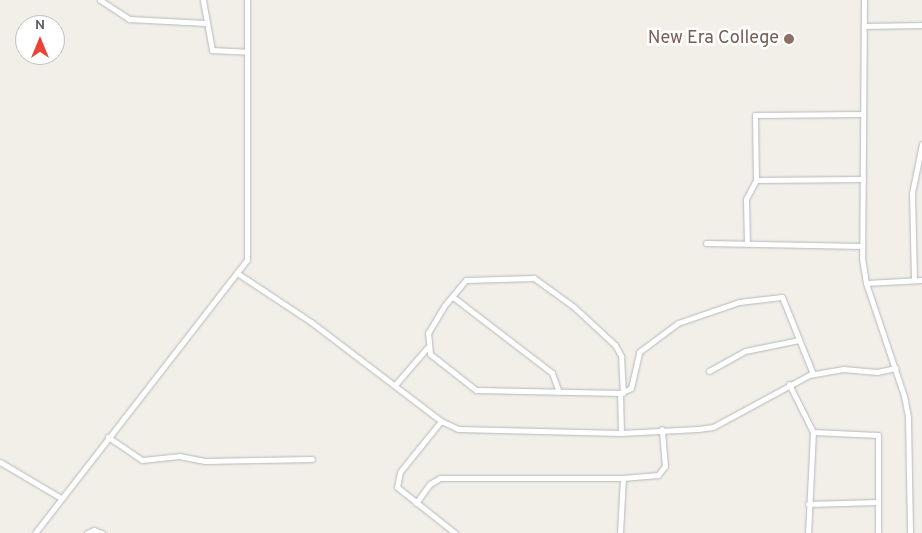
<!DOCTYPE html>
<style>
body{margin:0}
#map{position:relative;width:922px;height:533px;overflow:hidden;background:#f1efe8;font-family:Overpass,sans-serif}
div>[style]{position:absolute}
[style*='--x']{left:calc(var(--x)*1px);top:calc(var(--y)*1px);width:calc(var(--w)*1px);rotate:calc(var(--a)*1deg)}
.roads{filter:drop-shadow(0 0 1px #b5b8bc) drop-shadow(0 0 1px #b5b8bc)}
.street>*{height:5px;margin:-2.5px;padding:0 2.5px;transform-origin:2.5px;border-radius:2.5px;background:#fff}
.dots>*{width:14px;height:14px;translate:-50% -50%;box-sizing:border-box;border:2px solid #fff;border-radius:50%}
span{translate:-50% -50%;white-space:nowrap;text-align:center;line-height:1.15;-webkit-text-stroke:5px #fff;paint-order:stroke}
.education-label{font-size:18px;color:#785e54}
.right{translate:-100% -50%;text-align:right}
.north{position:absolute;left:15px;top:15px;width:50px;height:50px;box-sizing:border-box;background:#fff;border:1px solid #bfc1c3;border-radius:50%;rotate:0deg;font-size:14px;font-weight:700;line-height:20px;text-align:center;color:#5f6368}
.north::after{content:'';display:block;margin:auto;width:18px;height:22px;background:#ea4335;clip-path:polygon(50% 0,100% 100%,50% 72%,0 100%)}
</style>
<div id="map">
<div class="roads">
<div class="street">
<div style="--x:100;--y:0;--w:35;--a:33"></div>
<div style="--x:129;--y:19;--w:76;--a:3"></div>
<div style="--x:203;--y:0;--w:51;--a:79.8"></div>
<div style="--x:212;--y:50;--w:35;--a:3"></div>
<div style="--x:864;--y:0;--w:258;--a:90.4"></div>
<div style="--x:862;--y:258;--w:25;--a:81"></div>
<div style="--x:866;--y:283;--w:119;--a:71.4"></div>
<div style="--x:904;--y:396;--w:21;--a:79"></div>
<div style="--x:908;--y:417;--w:116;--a:89"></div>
<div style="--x:864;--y:26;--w:58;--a:-1"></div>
<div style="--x:756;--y:180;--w:107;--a:-0.5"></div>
<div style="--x:706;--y:243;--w:156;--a:1.1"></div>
<div style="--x:747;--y:244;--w:45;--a:-91.3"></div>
<div style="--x:746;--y:199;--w:21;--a:-62"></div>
<div style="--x:756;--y:180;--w:65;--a:-90.9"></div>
<div style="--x:755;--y:115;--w:108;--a:-0.5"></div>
<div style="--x:237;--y:273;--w:89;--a:33.5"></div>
<div style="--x:311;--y:322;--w:163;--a:37.3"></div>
<div style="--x:441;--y:421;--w:19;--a:25"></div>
<div style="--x:458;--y:429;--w:163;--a:1.4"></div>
<div style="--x:621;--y:433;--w:77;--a:-3"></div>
<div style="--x:698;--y:429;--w:15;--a:-8"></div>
<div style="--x:713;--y:427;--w:109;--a:-28.4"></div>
<div style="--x:809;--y:375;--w:35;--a:-10"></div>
<div style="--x:843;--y:369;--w:34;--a:5"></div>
<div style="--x:877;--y:372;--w:19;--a:-12"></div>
<div style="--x:914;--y:280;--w:87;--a:-91.3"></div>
<div style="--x:912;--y:193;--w:50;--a:-78.5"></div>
<div style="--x:866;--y:283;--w:56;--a:-3.1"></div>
<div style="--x:453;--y:297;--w:125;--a:37.5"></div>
<div style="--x:552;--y:373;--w:20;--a:70"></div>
<div style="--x:709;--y:371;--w:41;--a:-29.1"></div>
<div style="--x:745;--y:351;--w:55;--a:-11.5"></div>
<div style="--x:789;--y:384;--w:54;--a:63.4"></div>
<div style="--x:813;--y:432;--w:101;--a:92.8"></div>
<div style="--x:395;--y:385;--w:49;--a:-49.1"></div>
<div style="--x:620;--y:393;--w:144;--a:-178.8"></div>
<div style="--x:476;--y:390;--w:58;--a:-142"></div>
<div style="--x:430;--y:354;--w:21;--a:-95"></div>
<div style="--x:428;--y:333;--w:31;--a:-59"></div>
<div style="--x:444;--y:306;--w:34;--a:-50"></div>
<div style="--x:466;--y:280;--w:68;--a:-1.7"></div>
<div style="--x:534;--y:278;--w:49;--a:35.9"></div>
<div style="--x:574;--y:307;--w:56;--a:42.8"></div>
<div style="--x:615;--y:345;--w:13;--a:61"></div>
<div style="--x:621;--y:356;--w:37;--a:87"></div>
<div style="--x:441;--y:421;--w:65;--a:128.8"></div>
<div style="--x:400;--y:472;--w:15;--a:101"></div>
<div style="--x:397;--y:487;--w:74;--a:38.4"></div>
<div style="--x:813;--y:432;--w:65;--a:2.6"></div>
<div style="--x:878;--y:435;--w:98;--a:90"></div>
<div style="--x:621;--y:433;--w:40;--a:-91.4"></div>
<div style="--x:620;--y:393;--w:12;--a:-24"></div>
<div style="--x:631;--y:388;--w:37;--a:-77"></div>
<div style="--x:639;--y:352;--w:49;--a:-36.6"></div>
<div style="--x:678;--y:323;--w:65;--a:-19"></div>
<div style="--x:739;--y:302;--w:43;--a:-6.6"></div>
<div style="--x:782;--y:297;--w:83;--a:68.1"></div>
<div style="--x:108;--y:437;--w:41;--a:34.1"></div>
<div style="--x:142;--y:460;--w:37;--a:-6"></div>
<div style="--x:179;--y:456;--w:26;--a:11"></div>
<div style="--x:205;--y:461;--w:107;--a:-1.1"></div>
<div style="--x:0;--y:462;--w:71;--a:30.5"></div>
<div style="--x:416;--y:503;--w:24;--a:-54"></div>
<div style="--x:430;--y:484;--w:12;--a:-31"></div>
<div style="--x:440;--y:478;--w:183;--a:0"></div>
<div style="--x:623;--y:478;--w:35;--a:-5"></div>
<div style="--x:658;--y:475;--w:11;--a:-52"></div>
<div style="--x:665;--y:466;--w:37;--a:-95"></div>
<div style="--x:808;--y:504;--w:70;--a:-1.6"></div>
<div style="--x:35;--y:533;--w:346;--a:-52.2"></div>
<div style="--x:247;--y:260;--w:260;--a:-90"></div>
<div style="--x:87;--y:533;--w:8;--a:-23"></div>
<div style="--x:94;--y:530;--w:9;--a:21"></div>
<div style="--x:620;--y:533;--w:55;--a:-86.9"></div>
</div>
</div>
<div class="dots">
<div style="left:789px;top:39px;background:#8d6e63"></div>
</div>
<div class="education-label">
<span class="right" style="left:779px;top:39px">New Era College</span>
</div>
<div class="north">N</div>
</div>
